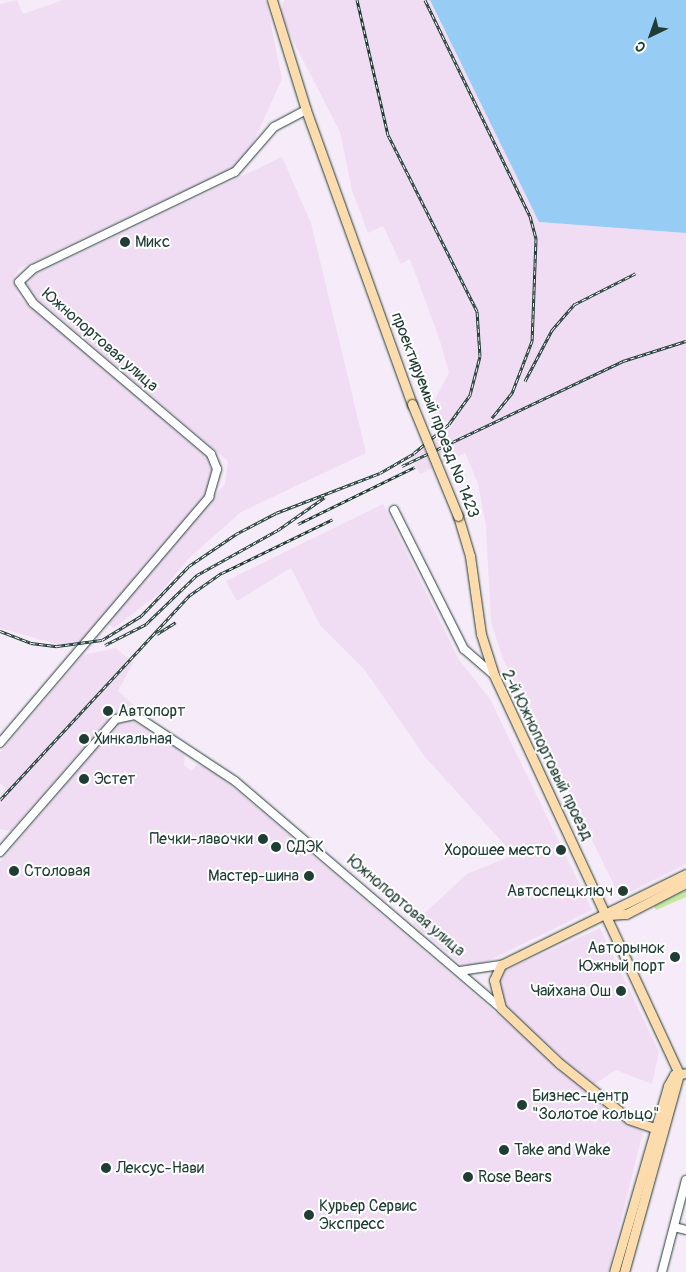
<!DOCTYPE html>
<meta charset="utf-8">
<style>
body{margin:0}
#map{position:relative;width:686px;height:1272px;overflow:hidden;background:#f6ebf8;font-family:Pangolin,sans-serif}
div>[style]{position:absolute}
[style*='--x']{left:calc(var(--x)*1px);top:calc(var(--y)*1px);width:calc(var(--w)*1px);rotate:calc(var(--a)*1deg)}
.built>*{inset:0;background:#f0ddf3}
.green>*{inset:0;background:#c6e8a1}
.water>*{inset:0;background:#97ccf5}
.roads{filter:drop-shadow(0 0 1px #1f3d34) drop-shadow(0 0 1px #1f3d34)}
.minor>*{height:8px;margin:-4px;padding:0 4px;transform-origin:4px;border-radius:4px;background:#fff}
.major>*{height:9px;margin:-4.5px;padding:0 4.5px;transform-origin:4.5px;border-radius:4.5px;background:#fcdcac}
.rail>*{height:3px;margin-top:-1.5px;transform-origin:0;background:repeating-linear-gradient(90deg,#fff 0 4px,#1f3d34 0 8px);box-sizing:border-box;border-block:1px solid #1f3d34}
.bridges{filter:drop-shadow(0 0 1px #1f3d34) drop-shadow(0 0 1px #1f3d34)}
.major-bridge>*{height:9px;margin:-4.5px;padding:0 4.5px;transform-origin:4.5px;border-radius:4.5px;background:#fcdcac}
.dots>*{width:14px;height:14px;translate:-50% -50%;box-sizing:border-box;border:2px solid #fff;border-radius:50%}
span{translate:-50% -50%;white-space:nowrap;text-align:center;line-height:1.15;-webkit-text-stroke:4px #fff;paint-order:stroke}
.poi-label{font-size:16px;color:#1f3d34}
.left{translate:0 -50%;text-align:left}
.right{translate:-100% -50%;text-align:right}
.street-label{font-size:16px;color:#1f3d34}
.north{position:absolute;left:626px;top:10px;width:50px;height:50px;-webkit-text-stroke:4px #fff;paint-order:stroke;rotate:222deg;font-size:14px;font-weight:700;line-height:20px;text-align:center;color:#1f3d34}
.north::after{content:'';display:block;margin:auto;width:18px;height:22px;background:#1f3d34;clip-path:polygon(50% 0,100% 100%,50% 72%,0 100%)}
</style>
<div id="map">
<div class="built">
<div style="clip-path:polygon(17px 0,23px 14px,63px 0,266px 0,282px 79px,244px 163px,20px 268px,14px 277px,18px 296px,208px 458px,213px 478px,206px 494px,82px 643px,59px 645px,0 628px,0 4px)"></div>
<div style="clip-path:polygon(284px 0,430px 0,539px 222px,686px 233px,686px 864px,620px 897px,503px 659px,491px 622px,486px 526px,478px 483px,465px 453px,420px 474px,411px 458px,453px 426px,429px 410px,449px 373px,440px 341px,410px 259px,401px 264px,383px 226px,368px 233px,352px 190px,340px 132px,280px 15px)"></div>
<div style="clip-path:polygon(282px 157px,311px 223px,366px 453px,241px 512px,187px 560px,161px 592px,114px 628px,107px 623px,225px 484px,228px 461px,29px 292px,27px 284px,34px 275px)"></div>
<div style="clip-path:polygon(383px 504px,459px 660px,490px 699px,592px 910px,476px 967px,462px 965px,413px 924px,467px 874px,514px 855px,426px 758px,364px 669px,320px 625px,291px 568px,237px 601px,226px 581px)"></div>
<div style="clip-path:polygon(116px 648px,133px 663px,118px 691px,137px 708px,113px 714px,11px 831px,0 829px,0 796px,6px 788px,0 783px,0 753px,83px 655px)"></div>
<div style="clip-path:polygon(121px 720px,135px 721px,185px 752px,184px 765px,191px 771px,197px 765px,211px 768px,553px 1062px,643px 1132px,608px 1272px,0 1272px,0 862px)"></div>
<div style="clip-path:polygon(600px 928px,659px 1052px,652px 1084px,616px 1070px,593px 1085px,509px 1011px,497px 985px,504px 971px)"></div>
</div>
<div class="green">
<div style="clip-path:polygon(86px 335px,109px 342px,106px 347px,112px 357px)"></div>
<div style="clip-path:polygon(686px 890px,686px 897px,656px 910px,654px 906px)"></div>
</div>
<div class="water">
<div style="clip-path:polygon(430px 0,686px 0,686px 233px,539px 222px)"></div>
</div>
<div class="roads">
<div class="minor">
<div style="--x:394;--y:510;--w:156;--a:63.3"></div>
<div style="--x:464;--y:649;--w:40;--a:41"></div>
<div style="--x:0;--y:743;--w:323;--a:-49.6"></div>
<div style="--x:209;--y:497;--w:29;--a:-74"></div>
<div style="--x:217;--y:469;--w:16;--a:-112"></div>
<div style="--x:211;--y:454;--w:233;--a:-139.7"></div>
<div style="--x:33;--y:303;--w:25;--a:-124"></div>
<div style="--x:19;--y:282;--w:19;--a:-43"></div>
<div style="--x:33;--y:269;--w:224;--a:-25.7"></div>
<div style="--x:235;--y:172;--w:60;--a:-49.1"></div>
<div style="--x:274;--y:127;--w:36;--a:-28"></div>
<div style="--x:0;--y:852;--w:176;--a:-48.9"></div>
<div style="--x:116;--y:719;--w:19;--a:-12"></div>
<div style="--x:135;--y:715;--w:120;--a:33.4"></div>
<div style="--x:235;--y:781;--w:350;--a:40.5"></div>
<div style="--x:460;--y:971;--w:41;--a:-8.3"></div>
<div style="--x:674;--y:1227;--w:12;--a:14"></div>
<div style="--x:662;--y:1272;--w:95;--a:-75.4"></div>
</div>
<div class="major">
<div style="--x:272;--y:0;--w:115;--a:72.8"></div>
<div style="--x:306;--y:110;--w:313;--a:70.2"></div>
<div style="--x:458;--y:516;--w:42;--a:73.3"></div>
<div style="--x:470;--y:556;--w:79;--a:82"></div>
<div style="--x:481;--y:634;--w:43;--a:72.4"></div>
<div style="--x:494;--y:675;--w:440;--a:65.1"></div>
<div style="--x:679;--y:1074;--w:205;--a:105.5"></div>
<div style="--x:610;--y:915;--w:16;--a:-4"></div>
<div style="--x:626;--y:914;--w:68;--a:-27.3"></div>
<div style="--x:663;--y:1131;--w:36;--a:-161"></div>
<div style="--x:629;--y:1119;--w:88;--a:-141.4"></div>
<div style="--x:560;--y:1064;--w:81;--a:-136.5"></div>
<div style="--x:501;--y:1008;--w:29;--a:-104"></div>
<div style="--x:494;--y:980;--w:17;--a:-65"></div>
<div style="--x:501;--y:965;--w:206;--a:-26.2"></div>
<div style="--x:614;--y:1272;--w:194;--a:-73.8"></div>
<div style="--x:668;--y:1086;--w:13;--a:-61"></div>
<div style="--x:674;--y:1075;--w:12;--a:-9"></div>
</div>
</div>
<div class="rail">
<div style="--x:425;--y:0;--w:240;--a:64.1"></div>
<div style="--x:530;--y:216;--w:24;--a:75"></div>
<div style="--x:536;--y:239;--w:102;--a:92.2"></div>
<div style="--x:532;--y:341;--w:56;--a:111"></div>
<div style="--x:512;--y:393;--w:32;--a:129"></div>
<div style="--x:525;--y:381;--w:58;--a:-62.1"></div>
<div style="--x:552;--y:330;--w:35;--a:-49"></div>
<div style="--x:575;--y:304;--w:68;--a:-26.9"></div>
<div style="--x:402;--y:466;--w:245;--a:-25.4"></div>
<div style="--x:623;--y:361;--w:66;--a:-17.6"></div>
<div style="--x:298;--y:524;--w:130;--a:-26"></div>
<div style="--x:0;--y:631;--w:33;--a:21"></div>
<div style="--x:31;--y:643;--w:26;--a:7"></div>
<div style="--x:57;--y:646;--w:45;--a:-7.6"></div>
<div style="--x:102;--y:640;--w:46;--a:-31.6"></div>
<div style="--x:141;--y:616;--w:69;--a:-46.2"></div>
<div style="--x:189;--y:566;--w:57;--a:-34.2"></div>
<div style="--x:236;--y:534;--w:45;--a:-27.7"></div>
<div style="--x:276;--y:513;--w:111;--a:-21"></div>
<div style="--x:380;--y:473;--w:39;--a:-30"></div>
<div style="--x:414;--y:453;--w:45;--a:-39.6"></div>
<div style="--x:449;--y:424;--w:36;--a:-54"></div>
<div style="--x:470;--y:395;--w:40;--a:-75.6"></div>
<div style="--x:480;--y:356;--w:45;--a:-93.8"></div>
<div style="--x:477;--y:311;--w:197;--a:-116.8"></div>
<div style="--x:388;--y:135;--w:139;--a:-102.9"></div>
<div style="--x:157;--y:634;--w:22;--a:-32"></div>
<div style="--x:105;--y:645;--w:46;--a:-27.1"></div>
<div style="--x:146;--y:624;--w:71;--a:-43.9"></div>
<div style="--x:197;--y:575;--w:93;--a:-29.1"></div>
<div style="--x:278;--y:530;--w:57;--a:-35.1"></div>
<div style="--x:0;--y:800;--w:280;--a:-47.2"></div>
<div style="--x:190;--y:595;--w:39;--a:-35"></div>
<div style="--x:222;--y:573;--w:123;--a:-25.9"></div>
</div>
<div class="bridges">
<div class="major-bridge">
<div style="--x:412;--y:404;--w:121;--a:67.7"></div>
</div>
</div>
<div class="dots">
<div style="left:125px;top:242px;background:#1f3d34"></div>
<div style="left:108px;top:711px;background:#1f3d34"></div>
<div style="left:84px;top:739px;background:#1f3d34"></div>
<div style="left:84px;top:779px;background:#1f3d34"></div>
<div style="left:263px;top:839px;background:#1f3d34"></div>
<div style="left:276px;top:847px;background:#1f3d34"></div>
<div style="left:561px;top:850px;background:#1f3d34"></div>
<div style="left:14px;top:871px;background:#1f3d34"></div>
<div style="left:309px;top:876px;background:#1f3d34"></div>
<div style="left:623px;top:891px;background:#1f3d34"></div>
<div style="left:675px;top:957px;background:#1f3d34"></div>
<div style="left:621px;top:991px;background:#1f3d34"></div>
<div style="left:522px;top:1105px;background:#1f3d34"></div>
<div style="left:504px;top:1150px;background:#1f3d34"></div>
<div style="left:106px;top:1168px;background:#1f3d34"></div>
<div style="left:468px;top:1177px;background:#1f3d34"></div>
<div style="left:309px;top:1215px;background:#1f3d34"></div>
</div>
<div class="poi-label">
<span class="left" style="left:135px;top:242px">Микс</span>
<span class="left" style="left:118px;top:711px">Автопорт</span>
<span class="left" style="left:94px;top:739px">Хинкальная</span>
<span class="left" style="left:94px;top:779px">Эстет</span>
<span class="right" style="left:253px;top:839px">Печки-лавочки</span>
<span class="left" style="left:286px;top:847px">СДЭК</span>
<span class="right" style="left:551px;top:850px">Хорошее место</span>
<span class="left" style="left:24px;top:871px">Столовая</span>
<span class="right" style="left:299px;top:876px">Мастер-шина</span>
<span class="right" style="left:613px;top:891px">Автоспецключ</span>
<span class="right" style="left:665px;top:957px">Авторынок<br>Южный порт</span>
<span class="right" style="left:611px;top:991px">Чайхана Ош</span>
<span class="left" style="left:532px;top:1105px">Бизнес-центр<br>"Золотое кольцо"</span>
<span class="left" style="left:514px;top:1150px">Take and Wake</span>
<span class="left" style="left:116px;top:1168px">Лексус-Нави</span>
<span class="left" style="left:478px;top:1177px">Rose Bears</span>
<span class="left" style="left:319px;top:1215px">Курьер Сервис<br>Экспресс</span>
</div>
<div class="street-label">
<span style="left:100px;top:340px;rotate:41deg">Южнопортовая улица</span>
<span style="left:435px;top:415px;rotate:69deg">проектируемый проезд № 1423</span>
<span style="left:547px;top:755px;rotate:64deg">2-й Южнопортовый проезд</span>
<span style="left:406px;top:906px;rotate:40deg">Южнопортовая улица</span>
</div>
<div class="north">С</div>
</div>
